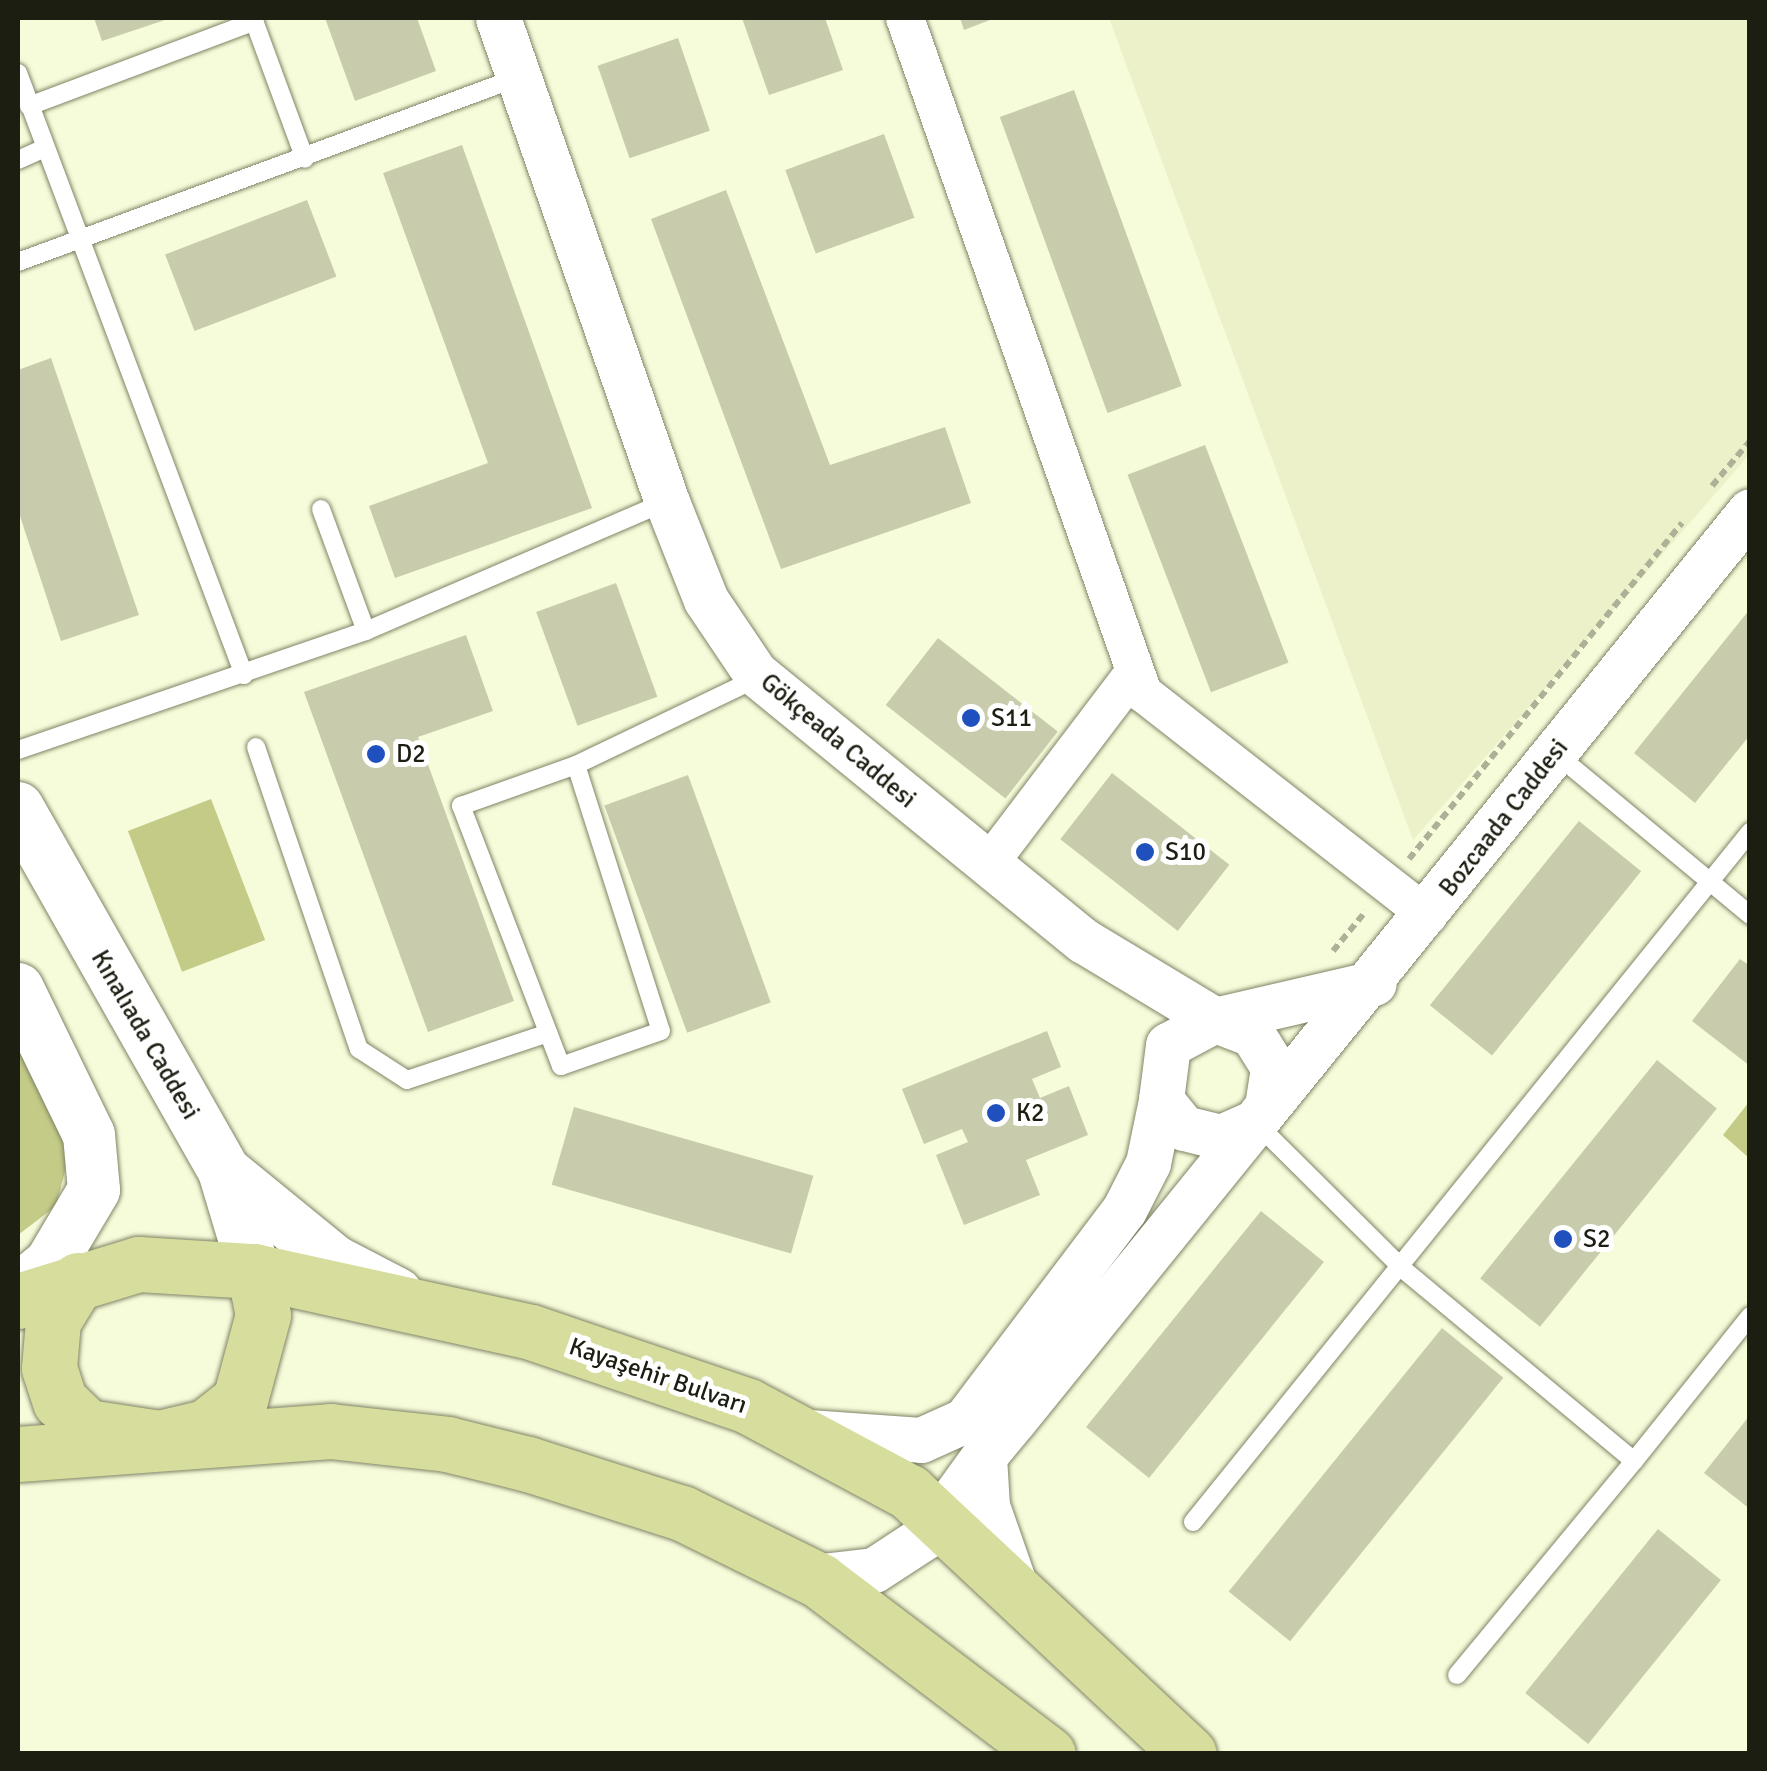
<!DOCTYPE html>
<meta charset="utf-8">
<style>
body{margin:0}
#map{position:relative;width:1767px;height:1771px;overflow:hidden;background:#f6fbda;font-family:Signika,sans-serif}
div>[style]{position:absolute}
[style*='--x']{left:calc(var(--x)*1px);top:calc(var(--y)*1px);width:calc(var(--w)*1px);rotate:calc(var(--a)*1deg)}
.built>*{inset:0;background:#ecf1c9}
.green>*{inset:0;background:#c4cb87;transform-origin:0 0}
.building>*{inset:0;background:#c8ccad;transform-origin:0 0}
.path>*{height:6px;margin-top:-3px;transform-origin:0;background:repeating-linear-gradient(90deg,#adb197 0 8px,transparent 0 13px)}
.roads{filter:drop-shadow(0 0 2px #808466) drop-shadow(0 0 2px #808466)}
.service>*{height:18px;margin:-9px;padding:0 9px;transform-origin:9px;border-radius:9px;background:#fff}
.minor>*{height:38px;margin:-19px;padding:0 19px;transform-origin:19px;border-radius:19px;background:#fff}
.tertiary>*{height:45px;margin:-22.5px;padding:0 22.5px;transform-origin:22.5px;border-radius:22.5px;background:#fff}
.secondary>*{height:52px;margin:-26px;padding:0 26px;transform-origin:26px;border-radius:26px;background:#fff}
.primary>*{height:55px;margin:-27.5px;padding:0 27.5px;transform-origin:27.5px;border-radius:27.5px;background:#d7dd9d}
.dots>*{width:28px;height:28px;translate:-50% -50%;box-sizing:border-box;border:5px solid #fff;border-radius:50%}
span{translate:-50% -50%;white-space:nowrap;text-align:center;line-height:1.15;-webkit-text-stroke:10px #fff;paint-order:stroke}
.poi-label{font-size:25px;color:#1d1e12}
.left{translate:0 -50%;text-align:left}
.street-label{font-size:25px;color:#1d1e12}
.frame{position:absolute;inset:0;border:20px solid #1d1e12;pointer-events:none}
</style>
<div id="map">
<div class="built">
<div style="clip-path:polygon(1109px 18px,1749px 18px,1749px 455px,1413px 840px)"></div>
</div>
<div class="green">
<div style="left:211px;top:799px;width:151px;height:89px;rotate:69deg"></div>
<div style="clip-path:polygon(18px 1038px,70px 1152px,56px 1206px,18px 1235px)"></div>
<div style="clip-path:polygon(1749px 1102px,1749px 1158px,1723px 1135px)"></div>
</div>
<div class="building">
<div style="clip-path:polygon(94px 18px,171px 18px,102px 41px)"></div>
<div style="clip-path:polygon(325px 18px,417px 18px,436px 71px,355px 101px)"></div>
<div style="clip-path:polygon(742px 18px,825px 18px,843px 70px,769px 95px)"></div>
<div style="clip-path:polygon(960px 18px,995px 18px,964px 30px)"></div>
<div style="left:678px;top:38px;width:98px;height:85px;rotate:71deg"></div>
<div style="left:1074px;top:90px;width:315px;height:79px;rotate:70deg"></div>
<div style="left:884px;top:134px;width:89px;height:105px;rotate:70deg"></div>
<div style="clip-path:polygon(462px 145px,592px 508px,395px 578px,369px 506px,488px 463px,383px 173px)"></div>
<div style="clip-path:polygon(726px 190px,830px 465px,945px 427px,971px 503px,781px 569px,651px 219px)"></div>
<div style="left:307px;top:200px;width:82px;height:152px;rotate:69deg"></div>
<div style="clip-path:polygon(51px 358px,139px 615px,61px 641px,18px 510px,18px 370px)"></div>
<div style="left:1205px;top:445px;width:233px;height:83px;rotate:69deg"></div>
<div style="left:616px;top:583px;width:121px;height:85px;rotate:70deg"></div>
<div style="clip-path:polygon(1750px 609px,1750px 735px,1695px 803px,1634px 753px)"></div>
<div style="clip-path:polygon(466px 635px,493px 711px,418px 737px,514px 1001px,428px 1032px,304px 692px)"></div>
<div style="left:938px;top:638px;width:152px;height:85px;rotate:38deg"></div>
<div style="left:1112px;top:773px;width:149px;height:84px;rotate:38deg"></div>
<div style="left:688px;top:775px;width:242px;height:89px;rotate:70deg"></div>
<div style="left:1579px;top:821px;width:80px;height:237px;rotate:39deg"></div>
<div style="clip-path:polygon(1740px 959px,1750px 966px,1750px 1066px,1692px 1021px)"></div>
<div style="clip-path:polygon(1047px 1031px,1061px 1067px,1032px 1079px,1040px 1098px,1069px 1086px,1088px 1135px,1026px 1160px,1040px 1195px,964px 1225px,936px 1155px,968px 1142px,962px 1129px,924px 1144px,902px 1089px)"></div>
<div style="left:1657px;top:1060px;width:77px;height:281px;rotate:39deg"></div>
<div style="left:574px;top:1107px;width:249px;height:81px;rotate:16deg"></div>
<div style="left:1261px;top:1211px;width:81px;height:278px;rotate:39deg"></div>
<div style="left:1442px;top:1328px;width:79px;height:339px;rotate:39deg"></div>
<div style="clip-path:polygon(1750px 1415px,1750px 1509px,1704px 1473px)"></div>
<div style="left:1658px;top:1529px;width:81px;height:211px;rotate:39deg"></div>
</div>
<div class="path">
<div style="--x:1712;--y:486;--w:59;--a:-49.8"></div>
<div style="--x:1409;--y:859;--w:433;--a:-50.9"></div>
<div style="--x:1333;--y:951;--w:52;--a:-50.5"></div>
</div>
<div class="roads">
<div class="service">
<div style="--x:253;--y:18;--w:150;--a:69.8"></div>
<div style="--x:18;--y:73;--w:643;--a:69.42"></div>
<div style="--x:29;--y:106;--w:241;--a:-20.6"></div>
<div style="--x:18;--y:160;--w:30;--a:-24"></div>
<div style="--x:18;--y:262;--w:534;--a:-20.27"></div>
<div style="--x:321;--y:509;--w:130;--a:69.8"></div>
<div style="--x:256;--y:747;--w:319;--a:71.2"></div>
<div style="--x:359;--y:1049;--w:57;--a:32.9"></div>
<div style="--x:407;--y:1080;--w:149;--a:-18.4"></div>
<div style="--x:18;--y:750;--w:368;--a:-18.9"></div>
<div style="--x:366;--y:631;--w:327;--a:-23.3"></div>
<div style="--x:1555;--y:753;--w:254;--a:39.7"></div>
<div style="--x:576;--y:765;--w:279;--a:72.3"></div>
<div style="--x:661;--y:1031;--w:106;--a:160.7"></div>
<div style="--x:561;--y:1066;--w:279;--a:-111"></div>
<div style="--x:461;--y:806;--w:122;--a:-19.6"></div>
<div style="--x:576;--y:765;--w:204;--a:-25.6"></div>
<div style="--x:1255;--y:1122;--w:210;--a:44.8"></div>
<div style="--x:1404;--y:1270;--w:299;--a:39.7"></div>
<div style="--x:1634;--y:1461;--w:186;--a:-51.3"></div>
<div style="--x:1193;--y:1522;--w:887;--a:-51.09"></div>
<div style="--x:1457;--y:1675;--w:278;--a:-50.4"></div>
</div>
<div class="minor">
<div style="--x:905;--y:18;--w:716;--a:70.58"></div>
<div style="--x:1143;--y:693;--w:362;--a:38"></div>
<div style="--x:988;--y:865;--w:243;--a:-52.8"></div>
</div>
<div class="tertiary">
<div style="--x:498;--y:18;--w:513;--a:70.75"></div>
<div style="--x:667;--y:502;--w:105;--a:68.3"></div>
<div style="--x:706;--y:600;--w:88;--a:56.1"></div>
<div style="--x:755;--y:673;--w:424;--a:39.2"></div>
<div style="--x:1084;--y:941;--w:153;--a:31.1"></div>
<div style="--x:1215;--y:1020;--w:163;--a:-13.1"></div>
<div style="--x:808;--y:1432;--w:113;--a:4"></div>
<div style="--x:921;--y:1440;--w:48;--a:-24.4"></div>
<div style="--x:965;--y:1420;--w:263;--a:-52.9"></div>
<div style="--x:1124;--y:1210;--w:53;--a:-62.9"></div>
<div style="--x:1148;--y:1163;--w:64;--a:-78.3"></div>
<div style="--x:984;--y:1456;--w:50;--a:86.6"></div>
<div style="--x:987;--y:1506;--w:82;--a:70.7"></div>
<div style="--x:813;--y:1577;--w:61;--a:-6.5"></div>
<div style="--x:874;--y:1570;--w:62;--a:-33.2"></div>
<div style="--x:926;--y:1536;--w:99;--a:-54.1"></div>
<div style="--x:984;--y:1456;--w:47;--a:-50.2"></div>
<div style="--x:1014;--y:1420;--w:383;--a:-51"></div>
<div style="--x:1255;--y:1122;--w:20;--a:-53"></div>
<div style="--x:1267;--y:1106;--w:39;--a:-81"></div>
<div style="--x:1273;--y:1067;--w:39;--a:-122"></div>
<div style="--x:1252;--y:1034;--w:40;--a:-159"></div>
<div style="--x:1215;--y:1020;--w:53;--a:152"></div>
<div style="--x:1168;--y:1045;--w:55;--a:97.3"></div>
<div style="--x:1161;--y:1100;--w:36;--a:51"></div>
<div style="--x:1184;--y:1128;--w:38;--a:14"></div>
<div style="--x:1221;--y:1137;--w:37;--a:-24"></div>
<div style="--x:1255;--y:1122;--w:786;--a:-50.99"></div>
</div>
<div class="secondary">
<div style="--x:18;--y:808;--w:417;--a:60.4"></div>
<div style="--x:224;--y:1171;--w:104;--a:73.3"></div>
<div style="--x:18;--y:989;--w:162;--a:64.1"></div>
<div style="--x:89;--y:1135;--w:55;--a:84.8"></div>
<div style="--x:94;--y:1190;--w:86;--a:120.7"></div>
<div style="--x:50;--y:1264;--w:41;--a:140.9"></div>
<div style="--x:225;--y:1172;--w:141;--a:39.2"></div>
<div style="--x:334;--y:1261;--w:71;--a:27.6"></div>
</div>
<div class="primary">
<div style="--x:78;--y:1280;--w:48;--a:121.4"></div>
<div style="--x:53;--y:1321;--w:47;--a:94.9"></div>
<div style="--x:49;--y:1368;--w:35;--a:72"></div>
<div style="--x:60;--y:1401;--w:37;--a:44"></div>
<div style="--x:87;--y:1427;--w:73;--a:8.7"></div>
<div style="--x:159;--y:1438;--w:48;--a:-13.2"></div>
<div style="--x:206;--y:1427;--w:43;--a:-38.5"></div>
<div style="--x:240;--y:1400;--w:88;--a:-74.9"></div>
<div style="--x:263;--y:1315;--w:45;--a:-101.6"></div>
<div style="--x:18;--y:1301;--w:126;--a:-17.1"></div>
<div style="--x:138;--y:1264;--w:116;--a:3.5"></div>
<div style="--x:254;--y:1271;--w:284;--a:12.4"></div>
<div style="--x:531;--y:1332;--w:229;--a:18.8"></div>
<div style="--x:748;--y:1406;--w:183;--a:28.1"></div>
<div style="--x:909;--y:1492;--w:383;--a:43.1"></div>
<div style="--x:18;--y:1454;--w:313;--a:-4.2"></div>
<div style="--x:330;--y:1431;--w:118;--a:6.3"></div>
<div style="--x:447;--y:1444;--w:83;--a:13.9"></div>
<div style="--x:528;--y:1464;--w:162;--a:17.7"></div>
<div style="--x:682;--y:1513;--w:154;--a:26.2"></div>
<div style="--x:820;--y:1581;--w:286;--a:37.2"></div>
</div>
</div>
<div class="dots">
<div style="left:971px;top:718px;background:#2050be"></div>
<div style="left:376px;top:754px;background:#2050be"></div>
<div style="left:1145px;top:852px;background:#2050be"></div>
<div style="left:996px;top:1113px;background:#2050be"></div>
<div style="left:1563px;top:1239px;background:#2050be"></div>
</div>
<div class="poi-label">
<span class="left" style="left:991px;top:718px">S11</span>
<span class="left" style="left:396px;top:754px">D2</span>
<span class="left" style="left:1165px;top:852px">S10</span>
<span class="left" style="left:1016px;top:1113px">K2</span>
<span class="left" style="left:1583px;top:1239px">S2</span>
</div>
<div class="street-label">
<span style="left:838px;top:741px;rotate:40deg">Gökçeada Caddesi</span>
<span style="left:1504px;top:818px;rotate:-52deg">Bozcaada Caddesi</span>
<span style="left:145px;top:1035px;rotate:60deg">Kınalıada Caddesi</span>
<span style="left:658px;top:1376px;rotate:19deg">Kayaşehir Bulvarı</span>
</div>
<div class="frame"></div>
</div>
